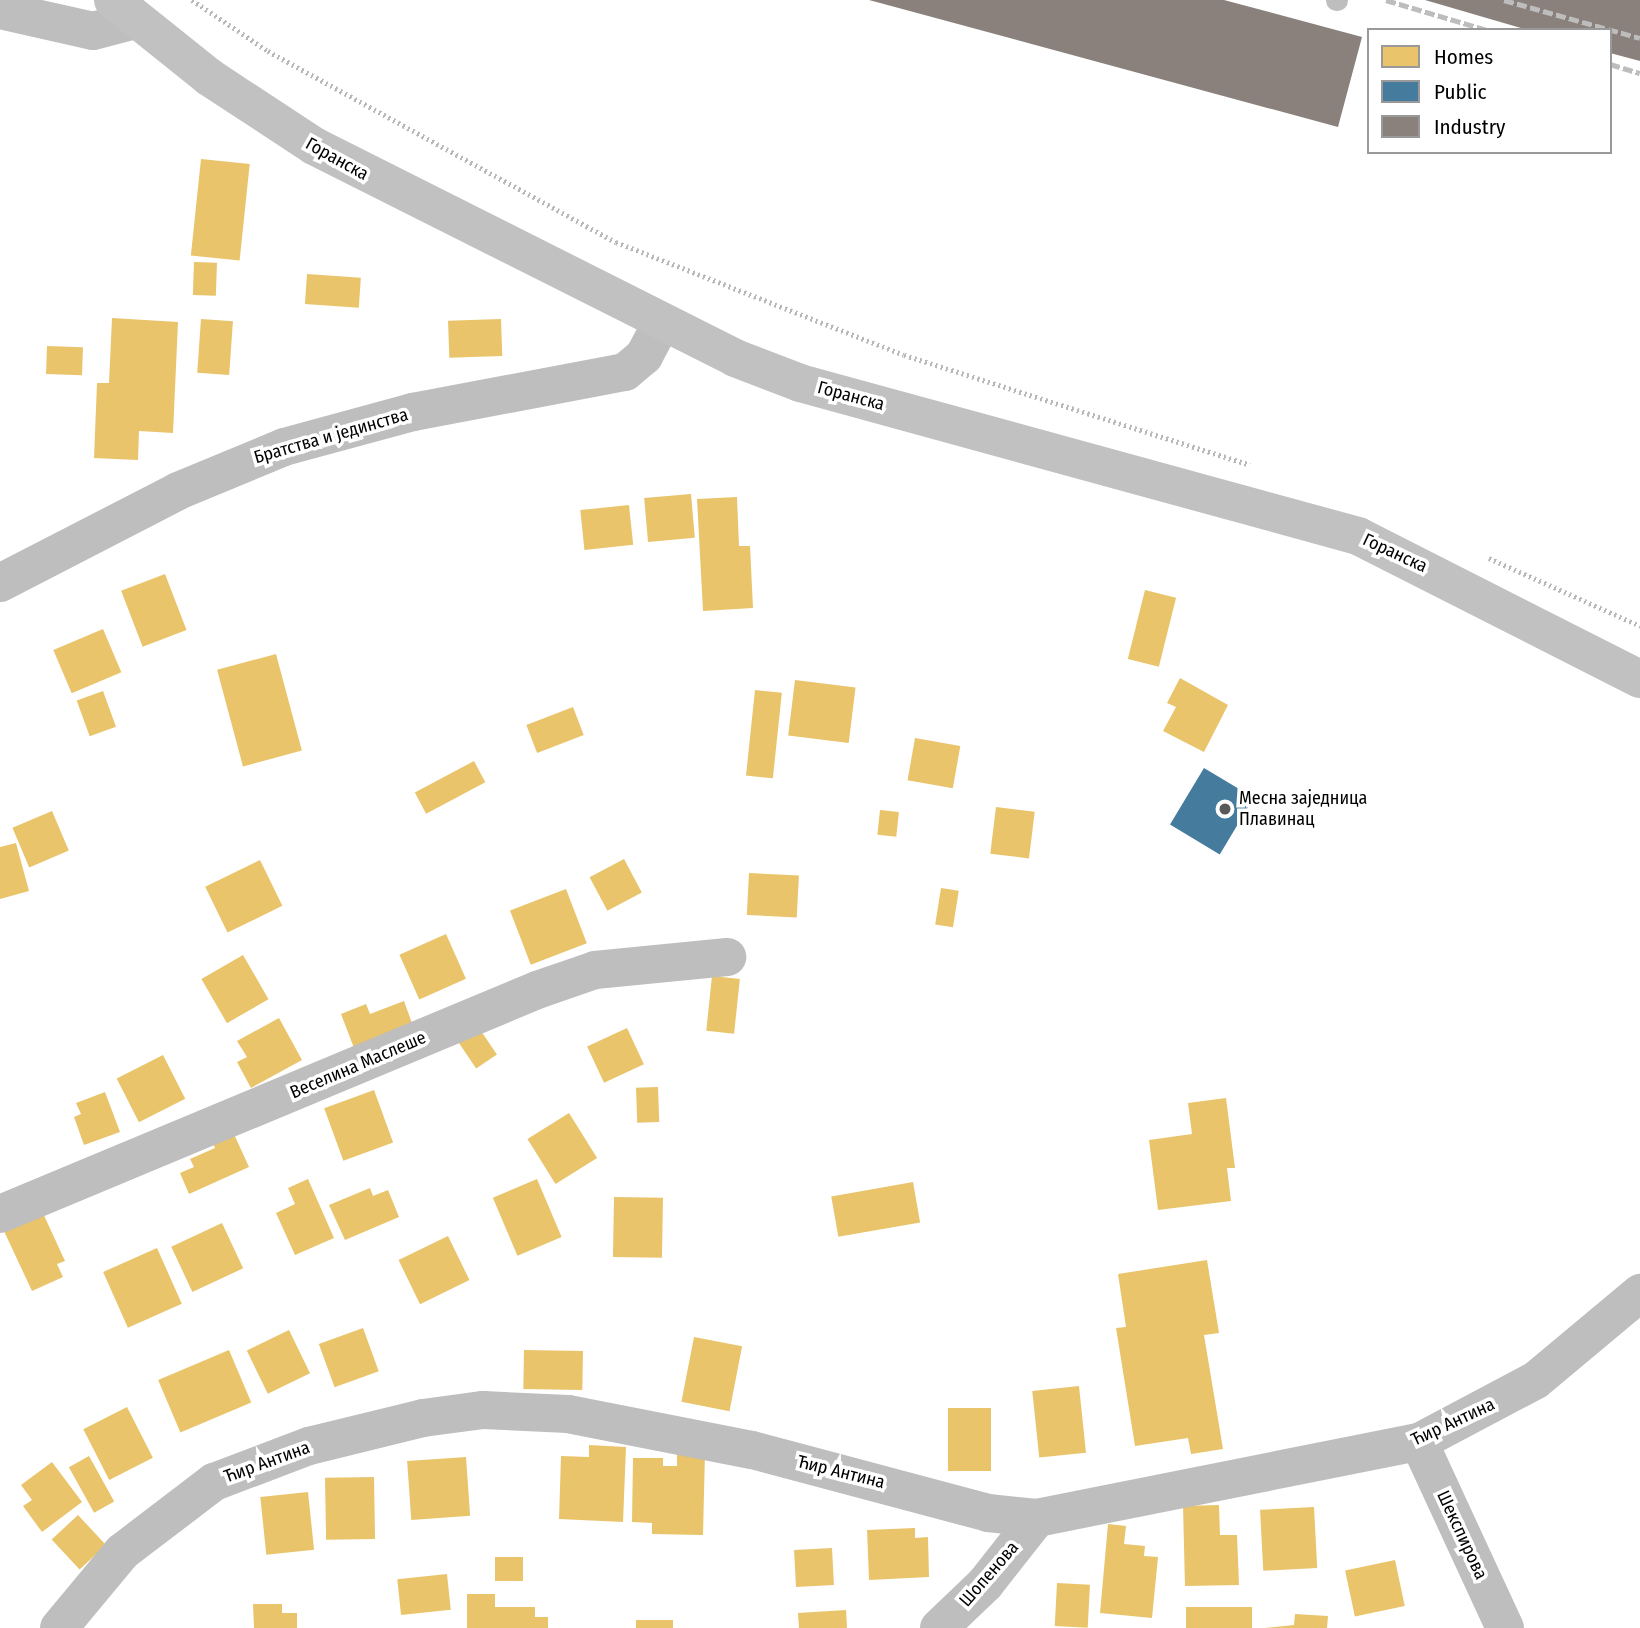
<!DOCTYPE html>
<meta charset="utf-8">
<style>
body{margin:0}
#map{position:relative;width:1640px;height:1628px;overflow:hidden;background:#fff;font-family:"Fira Sans Condensed",sans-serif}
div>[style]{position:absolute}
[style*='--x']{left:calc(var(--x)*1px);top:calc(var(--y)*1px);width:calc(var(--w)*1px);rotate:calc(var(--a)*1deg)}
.homes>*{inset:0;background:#e9c46a;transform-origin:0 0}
.public>*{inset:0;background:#457b9d;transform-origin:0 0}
.industry>*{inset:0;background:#8a817c}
.path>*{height:4.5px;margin-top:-2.25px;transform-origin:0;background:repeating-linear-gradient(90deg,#b8b8b8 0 2px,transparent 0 5.5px)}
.lane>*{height:21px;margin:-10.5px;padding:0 10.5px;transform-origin:10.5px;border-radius:10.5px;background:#bebebe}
.street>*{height:38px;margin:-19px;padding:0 19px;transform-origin:19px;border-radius:19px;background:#bebebe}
.secondary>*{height:38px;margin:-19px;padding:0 19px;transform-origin:19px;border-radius:19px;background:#c1c1c1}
.rail>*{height:5px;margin-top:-2.5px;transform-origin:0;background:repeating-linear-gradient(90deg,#bdbdbd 0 10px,transparent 0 13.5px)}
.dots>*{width:19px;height:19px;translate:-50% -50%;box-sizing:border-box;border:4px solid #fff;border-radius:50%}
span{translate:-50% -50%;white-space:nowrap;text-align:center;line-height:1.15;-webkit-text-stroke:7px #fff;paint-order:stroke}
.street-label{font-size:18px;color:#000}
.poi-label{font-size:18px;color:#000}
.left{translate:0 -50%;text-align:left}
.legend{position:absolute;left:1367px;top:28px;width:245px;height:126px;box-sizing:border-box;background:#fff;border:2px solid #999;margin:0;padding:9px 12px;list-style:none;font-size:21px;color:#000}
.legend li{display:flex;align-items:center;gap:14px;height:35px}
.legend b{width:35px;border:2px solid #999}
</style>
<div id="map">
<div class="homes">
<div style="left:201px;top:159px;width:49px;height:97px;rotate:6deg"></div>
<div style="left:194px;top:262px;width:23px;height:33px;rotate:2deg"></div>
<div style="left:307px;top:274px;width:54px;height:30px;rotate:4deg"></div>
<div style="clip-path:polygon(112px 318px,178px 322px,173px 433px,139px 431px,138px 460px,94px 458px,97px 383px,109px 383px)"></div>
<div style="left:201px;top:319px;width:32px;height:54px;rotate:4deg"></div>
<div style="left:501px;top:319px;width:37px;height:53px;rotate:88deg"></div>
<div style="left:47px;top:346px;width:36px;height:28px;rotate:2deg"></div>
<div style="left:691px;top:494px;width:44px;height:47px;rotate:85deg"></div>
<div style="clip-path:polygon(737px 497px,739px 546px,750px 546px,753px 608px,703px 611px,697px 499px)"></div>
<div style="left:629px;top:505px;width:40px;height:49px;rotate:84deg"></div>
<div style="left:165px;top:574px;width:60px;height:47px;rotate:69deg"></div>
<div style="left:1145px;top:590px;width:32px;height:71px;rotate:14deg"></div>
<div style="left:103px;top:629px;width:47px;height:54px;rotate:67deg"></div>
<div style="left:276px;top:654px;width:100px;height:61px;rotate:75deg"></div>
<div style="clip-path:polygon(1180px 678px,1228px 705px,1204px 752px,1163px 731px,1176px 707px,1167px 703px)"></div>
<div style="left:795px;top:680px;width:61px;height:56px;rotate:7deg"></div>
<div style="left:755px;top:690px;width:27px;height:86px;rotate:6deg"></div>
<div style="left:103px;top:691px;width:38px;height:28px;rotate:70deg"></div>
<div style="left:573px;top:707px;width:30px;height:50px;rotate:69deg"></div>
<div style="left:915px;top:738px;width:46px;height:43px;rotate:10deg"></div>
<div style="left:474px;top:761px;width:24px;height:67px;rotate:62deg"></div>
<div style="left:996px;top:807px;width:39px;height:47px;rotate:7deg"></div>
<div style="left:880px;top:810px;width:19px;height:25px;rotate:6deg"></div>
<div style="left:52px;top:811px;width:43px;height:43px;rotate:67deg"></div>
<div style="clip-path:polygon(16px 843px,29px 891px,0 899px,0 847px)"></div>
<div style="left:624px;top:859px;width:38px;height:39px;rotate:62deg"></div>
<div style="left:260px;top:860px;width:51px;height:61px;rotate:64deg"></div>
<div style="left:749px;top:873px;width:50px;height:42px;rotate:3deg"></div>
<div style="left:941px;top:888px;width:18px;height:37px;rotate:9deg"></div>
<div style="left:566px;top:889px;width:58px;height:60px;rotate:69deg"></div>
<div style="left:446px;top:934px;width:49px;height:51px;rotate:66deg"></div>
<div style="left:243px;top:955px;width:51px;height:48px;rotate:60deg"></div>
<div style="left:712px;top:976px;width:28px;height:55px;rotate:6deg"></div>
<div style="clip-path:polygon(404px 1001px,413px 1026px,354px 1048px,341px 1014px,366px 1004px,370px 1014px)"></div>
<div style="clip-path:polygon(279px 1018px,302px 1060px,251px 1088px,237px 1062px,247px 1057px,237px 1041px)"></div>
<div style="left:479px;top:1028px;width:32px;height:25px;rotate:56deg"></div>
<div style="left:627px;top:1028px;width:40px;height:44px;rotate:65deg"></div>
<div style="left:163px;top:1055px;width:49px;height:52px;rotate:63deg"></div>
<div style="left:658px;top:1087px;width:35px;height:22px;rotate:88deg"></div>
<div style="left:374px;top:1090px;width:56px;height:53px;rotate:70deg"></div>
<div style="clip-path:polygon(105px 1092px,120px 1132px,84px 1145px,74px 1117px,81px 1114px,76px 1103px)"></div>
<div style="clip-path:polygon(1226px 1098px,1235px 1168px,1227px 1168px,1231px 1201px,1158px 1210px,1149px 1140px,1192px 1134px,1188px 1103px)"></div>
<div style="left:569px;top:1113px;width:53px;height:49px;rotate:58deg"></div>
<div style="clip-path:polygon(233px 1132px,249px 1167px,189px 1194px,180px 1173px,194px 1167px,190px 1159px,215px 1148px,212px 1141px)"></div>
<div style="clip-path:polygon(308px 1179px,334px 1238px,295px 1255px,276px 1213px,295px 1204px,288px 1188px)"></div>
<div style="left:537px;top:1179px;width:63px;height:48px;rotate:67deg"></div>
<div style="left:913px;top:1182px;width:41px;height:83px;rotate:80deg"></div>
<div style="clip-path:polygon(370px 1188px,373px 1196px,388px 1190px,399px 1217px,345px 1240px,329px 1205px)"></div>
<div style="left:614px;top:1197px;width:49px;height:60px;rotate:1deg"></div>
<div style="clip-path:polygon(42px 1211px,65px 1261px,57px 1264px,63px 1277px,32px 1291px,3px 1229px)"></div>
<div style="left:222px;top:1223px;width:50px;height:56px;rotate:65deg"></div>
<div style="left:448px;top:1236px;width:49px;height:55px;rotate:64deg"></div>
<div style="left:157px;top:1248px;width:61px;height:59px;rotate:66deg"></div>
<div style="clip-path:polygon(1207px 1260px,1219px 1333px,1204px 1335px,1223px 1449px,1191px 1454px,1188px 1438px,1135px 1446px,1116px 1328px,1126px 1327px,1118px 1274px)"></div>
<div style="left:363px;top:1328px;width:46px;height:47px;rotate:70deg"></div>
<div style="left:289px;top:1330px;width:48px;height:47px;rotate:64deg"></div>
<div style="left:694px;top:1337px;width:49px;height:66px;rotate:11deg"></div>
<div style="left:229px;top:1350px;width:57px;height:77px;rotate:67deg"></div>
<div style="left:524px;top:1350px;width:59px;height:39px;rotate:1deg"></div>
<div style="left:1079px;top:1386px;width:67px;height:47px;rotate:84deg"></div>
<div style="left:127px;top:1407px;width:57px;height:49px;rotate:63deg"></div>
<div style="left:948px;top:1408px;width:43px;height:63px"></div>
<div style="clip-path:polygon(589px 1445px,626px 1447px,623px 1522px,559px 1519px,561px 1456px,589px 1457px)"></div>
<div style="clip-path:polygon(677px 1451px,705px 1452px,703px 1535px,652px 1534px,652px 1523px,632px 1522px,633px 1458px,663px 1458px,663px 1466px,677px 1466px)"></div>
<div style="left:89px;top:1456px;width:52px;height:23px;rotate:61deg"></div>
<div style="left:466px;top:1457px;width:59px;height:59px;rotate:86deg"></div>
<div style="clip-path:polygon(52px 1462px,82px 1502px,42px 1532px,23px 1506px,32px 1500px,21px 1485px)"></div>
<div style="left:374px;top:1477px;width:62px;height:49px;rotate:89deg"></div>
<div style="left:308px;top:1492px;width:58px;height:48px;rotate:84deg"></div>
<div style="clip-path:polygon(1219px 1505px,1220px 1535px,1237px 1535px,1239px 1585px,1185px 1586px,1183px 1506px)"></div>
<div style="left:1314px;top:1507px;width:61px;height:54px;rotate:87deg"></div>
<div style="left:78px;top:1515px;width:41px;height:36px;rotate:47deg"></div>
<div style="clip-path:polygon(1108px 1524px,1126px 1526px,1124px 1544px,1145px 1546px,1144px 1556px,1158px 1557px,1152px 1618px,1100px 1613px)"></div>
<div style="clip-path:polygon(915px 1528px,915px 1538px,928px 1537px,929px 1577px,869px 1580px,867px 1530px)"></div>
<div style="left:832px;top:1548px;width:37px;height:38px;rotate:87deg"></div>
<div style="left:495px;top:1557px;width:28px;height:24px"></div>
<div style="left:1395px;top:1560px;width:47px;height:51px;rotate:78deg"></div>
<div style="left:447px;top:1574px;width:36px;height:50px;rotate:84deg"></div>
<div style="left:1057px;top:1583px;width:33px;height:43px;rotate:3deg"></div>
<div style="clip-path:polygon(467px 1594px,495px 1594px,495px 1607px,535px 1607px,535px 1617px,548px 1617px,548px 1628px,467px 1628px)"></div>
<div style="clip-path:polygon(253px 1604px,282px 1604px,282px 1613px,297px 1613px,297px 1628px,254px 1628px)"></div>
<div style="left:1252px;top:1607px;width:21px;height:66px;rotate:90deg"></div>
<div style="clip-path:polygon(846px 1610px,847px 1628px,799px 1628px,798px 1613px)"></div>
<div style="clip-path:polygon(1295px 1614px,1328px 1616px,1327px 1628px,1265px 1628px,1294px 1625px)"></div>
<div style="left:673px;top:1620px;width:8px;height:37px;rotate:90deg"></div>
</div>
<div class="public">
<div style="left:1204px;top:768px;width:58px;height:66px;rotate:31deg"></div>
</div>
<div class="industry">
<div style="clip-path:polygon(869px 0,1224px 0,1362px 37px,1338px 127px)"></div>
<div style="clip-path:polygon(1425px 0,1640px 0,1640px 61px,1610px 53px,1610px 30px,1528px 30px)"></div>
</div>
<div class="path">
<div style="--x:192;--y:0;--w:92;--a:33.9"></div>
<div style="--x:268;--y:51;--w:397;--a:28.8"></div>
<div style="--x:616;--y:242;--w:309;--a:21.4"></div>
<div style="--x:904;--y:355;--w:363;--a:17.6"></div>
<div style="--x:1489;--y:558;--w:166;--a:24.2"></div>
</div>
<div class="lane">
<div style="--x:1336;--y:0;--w:1;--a:0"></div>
</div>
<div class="street">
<div style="--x:0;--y:10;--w:95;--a:12.7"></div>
<div style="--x:93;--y:31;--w:43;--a:-14.7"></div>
<div style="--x:0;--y:583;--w:200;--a:-27.3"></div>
<div style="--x:178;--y:491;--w:115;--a:-22.5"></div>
<div style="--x:284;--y:447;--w:134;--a:-15.2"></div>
<div style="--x:413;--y:412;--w:216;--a:-10.7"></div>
<div style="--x:625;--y:372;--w:25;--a:-40"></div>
<div style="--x:644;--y:356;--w:36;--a:-62"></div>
<div style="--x:0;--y:1214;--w:582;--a:-22.64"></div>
<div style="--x:537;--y:990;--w:61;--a:-19"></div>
<div style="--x:595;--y:970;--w:133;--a:-5.6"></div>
<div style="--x:1419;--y:1442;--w:205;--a:65.2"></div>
<div style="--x:59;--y:1628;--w:99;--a:-50.3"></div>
<div style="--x:122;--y:1552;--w:116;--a:-37.3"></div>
<div style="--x:214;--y:1482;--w:102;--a:-20.8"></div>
<div style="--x:309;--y:1446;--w:117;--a:-13.8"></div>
<div style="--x:423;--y:1418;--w:61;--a:-7.6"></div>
<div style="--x:483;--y:1410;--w:85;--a:2.7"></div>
<div style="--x:568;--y:1414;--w:187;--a:11.1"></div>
<div style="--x:752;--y:1450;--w:244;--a:14.9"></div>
<div style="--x:988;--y:1513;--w:49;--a:5.8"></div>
<div style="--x:1037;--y:1518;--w:389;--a:-11.3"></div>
<div style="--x:1419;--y:1442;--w:132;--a:-27.9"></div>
<div style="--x:1536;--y:1380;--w:136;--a:-39.9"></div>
<div style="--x:939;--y:1628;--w:64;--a:-43.7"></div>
<div style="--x:985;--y:1584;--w:84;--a:-51.8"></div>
</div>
<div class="secondary">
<div style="--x:113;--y:0;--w:123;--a:38.7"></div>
<div style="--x:209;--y:77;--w:126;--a:33.3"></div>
<div style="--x:314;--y:146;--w:471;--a:26.7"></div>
<div style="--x:735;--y:358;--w:70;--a:21"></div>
<div style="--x:800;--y:383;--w:579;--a:15.33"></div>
<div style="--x:1358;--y:536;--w:316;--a:26.9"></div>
</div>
<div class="rail">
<div style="--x:1386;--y:0;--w:105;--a:16.5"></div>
<div style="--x:1504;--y:0;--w:141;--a:15.6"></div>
<div style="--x:1610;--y:64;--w:31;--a:17"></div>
</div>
<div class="dots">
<div style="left:1225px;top:809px;background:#595959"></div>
</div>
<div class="street-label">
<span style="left:337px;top:159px;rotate:29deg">Горанска</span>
<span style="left:851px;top:396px;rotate:15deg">Горанска</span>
<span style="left:331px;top:436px;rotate:-16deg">Братства и јединства</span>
<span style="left:1395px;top:553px;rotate:25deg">Горанска</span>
<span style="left:358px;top:1065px;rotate:-23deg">Веселина Маслеше</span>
<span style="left:1453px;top:1422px;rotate:-25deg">Ћир Антина</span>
<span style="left:267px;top:1462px;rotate:-20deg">Ћир Антина</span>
<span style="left:841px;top:1472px;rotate:14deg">Ћир Антина</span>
<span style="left:1462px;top:1535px;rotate:65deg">Шекспирова</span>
<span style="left:989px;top:1574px;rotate:-49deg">Шопенова</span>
</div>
<div class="poi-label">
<span class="left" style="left:1239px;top:809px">Месна заједница<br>Плавинац</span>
</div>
<ul class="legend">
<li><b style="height:19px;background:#e9c46a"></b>Homes</li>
<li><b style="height:19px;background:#457b9d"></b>Public</li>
<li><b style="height:19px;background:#8a817c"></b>Industry</li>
</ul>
</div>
